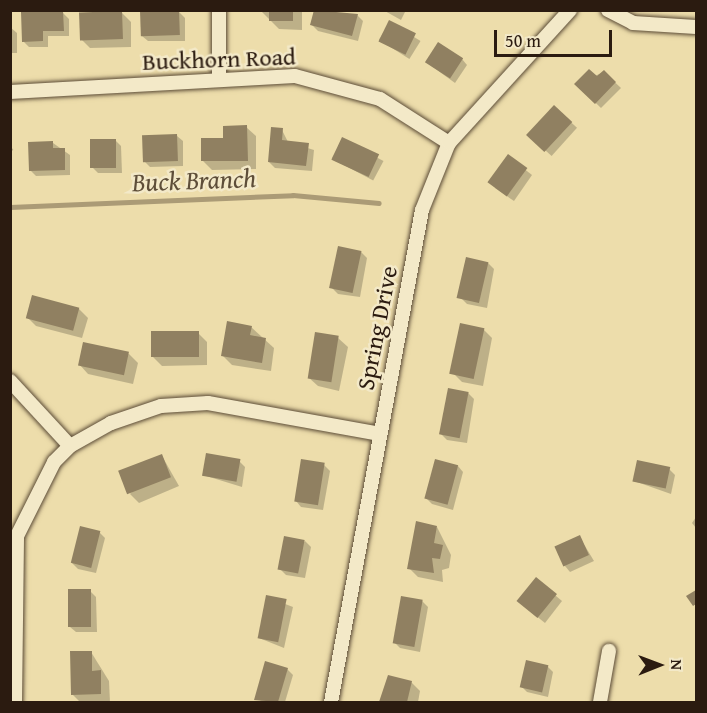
<!DOCTYPE html>
<style>
body{margin:0}
#map{position:relative;width:707px;height:713px;overflow:hidden;background:#edddab;font-family:"Gentium Book Plus",serif}
div>[style]{position:absolute}
[style*='--x']{left:calc(var(--x)*1px);top:calc(var(--y)*1px);width:calc(var(--w)*1px);rotate:calc(var(--a)*1deg)}
.shadow>*{inset:0;background:#0003;transform-origin:0 0}
.stream>*{height:4.5px;margin:-2.25px;padding:0 2.25px;transform-origin:2.25px;border-radius:2.25px;background:#ab9b76}
.building>*{inset:0;background:#908061;transform-origin:0 0}
.roads{filter:drop-shadow(0 0 2px #5c4c37) drop-shadow(0 0 2px #5c4c37)}
.minor>*{height:14px;margin:-7px;padding:0 7px;transform-origin:7px;border-radius:7px;background:#f3e9c8}
span{translate:-50% -50%;white-space:nowrap;text-align:center;line-height:1.15;-webkit-text-stroke:5px #f3e9c8;paint-order:stroke}
.street-label{font-size:24px;color:#2b1b10}
.water-label{font-size:26px;color:#5e4e39;font-style:italic}
.frame{position:absolute;inset:0;border:12px solid #2b1b10;pointer-events:none}
.north{position:absolute;left:629px;top:635px;width:60px;height:60px;-webkit-text-stroke:4px #f3e9c8;paint-order:stroke;rotate:89deg;font-size:16px;font-weight:700;line-height:24px;text-align:center;color:#2b1b10}
.north::after{content:'';display:block;margin:auto;width:21px;height:27px;background:#2b1b10;clip-path:polygon(50% 0,100% 100%,50% 72%,0 100%)}
.scale{position:absolute;left:494px;top:30px;width:118px;height:27px;box-sizing:border-box;border:3px solid #2b1b10;border-top:0;padding-left:8px;font-size:18px;line-height:21px;white-space:nowrap;color:#2b1b10;-webkit-text-stroke:4px #f3e9c8;paint-order:stroke}
</style>
<div id="map">
<div class="shadow">
<div style="clip-path:polygon(260px 10px,302px 10px,302px 30px,279px 29px)"></div>
<div style="clip-path:polygon(315px 10px,357px 15px,363px 21px,358px 41px,318px 31px,312px 25px)"></div>
<div style="clip-path:polygon(383px 10px,406px 10px,401px 20px)"></div>
<div style="clip-path:polygon(179px 12px,185px 18px,185px 41px,148px 41px,142px 36px)"></div>
<div style="clip-path:polygon(63px 13px,69px 19px,69px 36px,48px 36px,48px 47px,29px 47px,23px 41px)"></div>
<div style="clip-path:polygon(122px 13px,131px 22px,131px 47px,90px 48px,81px 39px)"></div>
<div style="left:390px;top:22px;width:36px;height:21px;rotate:32deg"></div>
<div style="clip-path:polygon(10px 27px,17px 33px,17px 53px,10px 53px)"></div>
<div style="clip-path:polygon(462px 59px,467px 65px,455px 83px,426px 62px)"></div>
<div style="clip-path:polygon(604px 72px,621px 88px,601px 108px,576px 84px)"></div>
<div style="left:554px;top:107px;width:31px;height:38px;rotate:42deg"></div>
<div style="clip-path:polygon(246px 127px,256px 136px,256px 169px,212px 170px,203px 161px)"></div>
<div style="clip-path:polygon(282px 130px,288px 142px,314px 150px,312px 171px,275px 168px,269px 162px)"></div>
<div style="clip-path:polygon(177px 136px,183px 141px,183px 166px,150px 167px,144px 161px)"></div>
<div style="left:342px;top:139px;width:47px;height:22px;rotate:28deg"></div>
<div style="clip-path:polygon(115px 140px,121px 146px,122px 173px,98px 173px,92px 167px)"></div>
<div style="clip-path:polygon(53px 143px,70px 155px,70px 175px,36px 176px,30px 170px)"></div>
<div style="left:10px;top:147px;width:4px;height:24px;rotate:34deg"></div>
<div style="clip-path:polygon(508px 156px,532px 175px,514px 201px,495px 188px)"></div>
<div style="clip-path:polygon(361px 252px,367px 258px,360px 297px,338px 294px,332px 288px)"></div>
<div style="clip-path:polygon(488px 263px,494px 269px,487px 308px,467px 304px,461px 298px)"></div>
<div style="clip-path:polygon(79px 309px,88px 318px,82px 338px,36px 326px,27px 317px)"></div>
<div style="clip-path:polygon(251px 327px,274px 348px,271px 371px,232px 365px,223px 356px)"></div>
<div style="clip-path:polygon(483px 329px,492px 338px,483px 386px,462px 382px,453px 373px)"></div>
<div style="clip-path:polygon(198px 333px,207px 342px,207px 365px,162px 366px,153px 357px)"></div>
<div style="clip-path:polygon(338px 338px,348px 347px,339px 391px,318px 386px,308px 377px)"></div>
<div style="clip-path:polygon(84px 343px,129px 354px,138px 363px,133px 384px,88px 374px,79px 364px)"></div>
<div style="clip-path:polygon(468px 393px,474px 399px,467px 443px,447px 440px,441px 434px)"></div>
<div style="clip-path:polygon(162px 456px,179px 486px,139px 503px,130px 494px)"></div>
<div style="clip-path:polygon(239px 461px,245px 467px,242px 487px,203px 475px)"></div>
<div style="clip-path:polygon(324px 465px,330px 471px,323px 510px,301px 507px,296px 501px)"></div>
<div style="clip-path:polygon(458px 466px,463px 472px,453px 510px,432px 504px,426px 498px)"></div>
<div style="clip-path:polygon(669px 469px,675px 475px,671px 494px,634px 481px)"></div>
<div style="clip-path:polygon(696px 517px,696px 528px,692px 523px)"></div>
<div style="clip-path:polygon(437px 527px,451px 555px,449px 568px,442px 570px,443px 582px,418px 577px,409px 568px)"></div>
<div style="clip-path:polygon(99px 532px,105px 538px,96px 573px,78px 569px,72px 563px)"></div>
<div style="clip-path:polygon(579px 536px,594px 561px,570px 572px,565px 566px)"></div>
<div style="clip-path:polygon(305px 541px,311px 547px,305px 578px,286px 575px,280px 569px)"></div>
<div style="clip-path:polygon(536px 579px,562px 601px,545px 623px,525px 607px)"></div>
<div style="clip-path:polygon(90px 591px,96px 597px,97px 632px,76px 632px,70px 627px)"></div>
<div style="clip-path:polygon(267px 597px,293px 607px,284px 648px,259px 638px)"></div>
<div style="clip-path:polygon(422px 601px,428px 607px,420px 652px,400px 648px,394px 642px)"></div>
<div style="clip-path:polygon(91px 652px,109px 681px,110px 702px,80px 702px,72px 694px)"></div>
<div style="clip-path:polygon(547px 666px,553px 672px,548px 697px,527px 692px,521px 686px)"></div>
<div style="clip-path:polygon(287px 669px,293px 675px,285px 702px,259px 702px)"></div>
<div style="clip-path:polygon(389px 677px,411px 682px,420px 691px,418px 702px,382px 702px)"></div>
</div>
<div class="stream">
<div style="--x:10;--y:207;--w:283;--a:-2.4"></div>
<div style="--x:293;--y:195;--w:86;--a:5.3"></div>
</div>
<div class="building">
<div style="left:179px;top:10px;width:25px;height:39px;rotate:88deg"></div>
<div style="left:269px;top:10px;width:24px;height:11px"></div>
<div style="clip-path:polygon(314px 10px,358px 14px,352px 36px,310px 25px)"></div>
<div style="clip-path:polygon(63px 11px,64px 31px,43px 31px,43px 41px,22px 42px,21px 12px)"></div>
<div style="left:122px;top:11px;width:28px;height:43px;rotate:88deg"></div>
<div style="left:389px;top:20px;width:30px;height:24px;rotate:26deg"></div>
<div style="left:438px;top:42px;width:30px;height:24px;rotate:33deg"></div>
<div style="clip-path:polygon(589px 69px,597px 76px,604px 70px,616px 82px,595px 104px,574px 84px)"></div>
<div style="left:554px;top:105px;width:25px;height:41px;rotate:43deg"></div>
<div style="clip-path:polygon(247px 125px,248px 161px,201px 161px,201px 138px,223px 138px,223px 126px)"></div>
<div style="clip-path:polygon(271px 127px,283px 128px,282px 140px,309px 143px,306px 166px,268px 162px)"></div>
<div style="left:177px;top:134px;width:27px;height:35px;rotate:88deg"></div>
<div style="left:342px;top:137px;width:41px;height:25px;rotate:25deg"></div>
<div style="left:90px;top:139px;width:26px;height:29px"></div>
<div style="clip-path:polygon(53px 141px,53px 148px,65px 148px,65px 170px,29px 171px,28px 142px)"></div>
<div style="left:508px;top:154px;width:24px;height:35px;rotate:36deg"></div>
<div style="left:338px;top:246px;width:24px;height:43px;rotate:12deg"></div>
<div style="left:466px;top:257px;width:23px;height:42px;rotate:13deg"></div>
<div style="left:32px;top:295px;width:49px;height:24px;rotate:15deg"></div>
<div style="clip-path:polygon(227px 321px,252px 326px,250px 335px,266px 338px,262px 363px,221px 356px)"></div>
<div style="left:460px;top:323px;width:25px;height:52px;rotate:12deg"></div>
<div style="left:199px;top:331px;width:26px;height:48px;rotate:90deg"></div>
<div style="left:315px;top:332px;width:24px;height:47px;rotate:9deg"></div>
<div style="left:83px;top:342px;width:47px;height:24px;rotate:12deg"></div>
<div style="left:448px;top:388px;width:21px;height:47px;rotate:11deg"></div>
<div style="left:206px;top:453px;width:35px;height:23px;rotate:10deg"></div>
<div style="left:162px;top:454px;width:25px;height:47px;rotate:69deg"></div>
<div style="left:301px;top:459px;width:24px;height:43px;rotate:9deg"></div>
<div style="left:435px;top:459px;width:24px;height:41px;rotate:15deg"></div>
<div style="left:637px;top:460px;width:34px;height:22px;rotate:12deg"></div>
<div style="clip-path:polygon(416px 521px,437px 526px,434px 543px,443px 545px,440px 559px,432px 558px,434px 573px,407px 569px)"></div>
<div style="left:80px;top:526px;width:21px;height:38px;rotate:14deg"></div>
<div style="left:580px;top:535px;width:22px;height:28px;rotate:66deg"></div>
<div style="left:284px;top:536px;width:21px;height:34px;rotate:11deg"></div>
<div style="left:536px;top:577px;width:27px;height:31px;rotate:39deg"></div>
<div style="left:91px;top:589px;width:38px;height:23px;rotate:90deg"></div>
<div style="clip-path:polygon(696px 590px,696px 604px,693px 606px,686px 596px)"></div>
<div style="left:266px;top:595px;width:21px;height:44px;rotate:11deg"></div>
<div style="left:401px;top:596px;width:22px;height:48px;rotate:10deg"></div>
<div style="clip-path:polygon(70px 651px,92px 651px,92px 671px,101px 670px,101px 694px,71px 695px)"></div>
<div style="left:526px;top:660px;width:23px;height:28px;rotate:13deg"></div>
<div style="clip-path:polygon(265px 661px,288px 668px,278px 702px,254px 700px)"></div>
<div style="clip-path:polygon(388px 675px,412px 681px,407px 702px,379px 702px)"></div>
</div>
<div class="roads">
<div class="minor">
<div style="--x:219;--y:10;--w:68;--a:90"></div>
<div style="--x:608;--y:10;--w:28;--a:27"></div>
<div style="--x:633;--y:23;--w:63;--a:3.6"></div>
<div style="--x:10;--y:92;--w:285;--a:-3.2"></div>
<div style="--x:295;--y:76;--w:88;--a:15.1"></div>
<div style="--x:380;--y:99;--w:82;--a:32.5"></div>
<div style="--x:10;--y:381;--w:88;--a:47.3"></div>
<div style="--x:15;--y:702;--w:166;--a:-89.3"></div>
<div style="--x:17;--y:536;--w:83;--a:-63.4"></div>
<div style="--x:54;--y:462;--w:23;--a:-45"></div>
<div style="--x:70;--y:446;--w:47;--a:-29.3"></div>
<div style="--x:111;--y:423;--w:53;--a:-18.8"></div>
<div style="--x:161;--y:406;--w:47;--a:-3.7"></div>
<div style="--x:208;--y:403;--w:175;--a:10.2"></div>
<div style="--x:331;--y:702;--w:500;--a:-79.52"></div>
<div style="--x:422;--y:210;--w:72;--a:-68.1"></div>
<div style="--x:449;--y:143;--w:180;--a:-47.7"></div>
<div style="--x:600;--y:702;--w:52;--a:-80"></div>
</div>
</div>
<div class="street-label">
<span style="left:219px;top:59px;rotate:-2deg">Buckhorn Road</span>
<span style="left:377px;top:328px;rotate:-79deg">Spring Drive</span>
</div>
<div class="water-label">
<span style="left:194px;top:180px;rotate:-2deg">Buck Branch</span>
</div>
<div class="frame"></div>
<div class="north">N</div>
<div class="scale">50 m</div>
</div>
